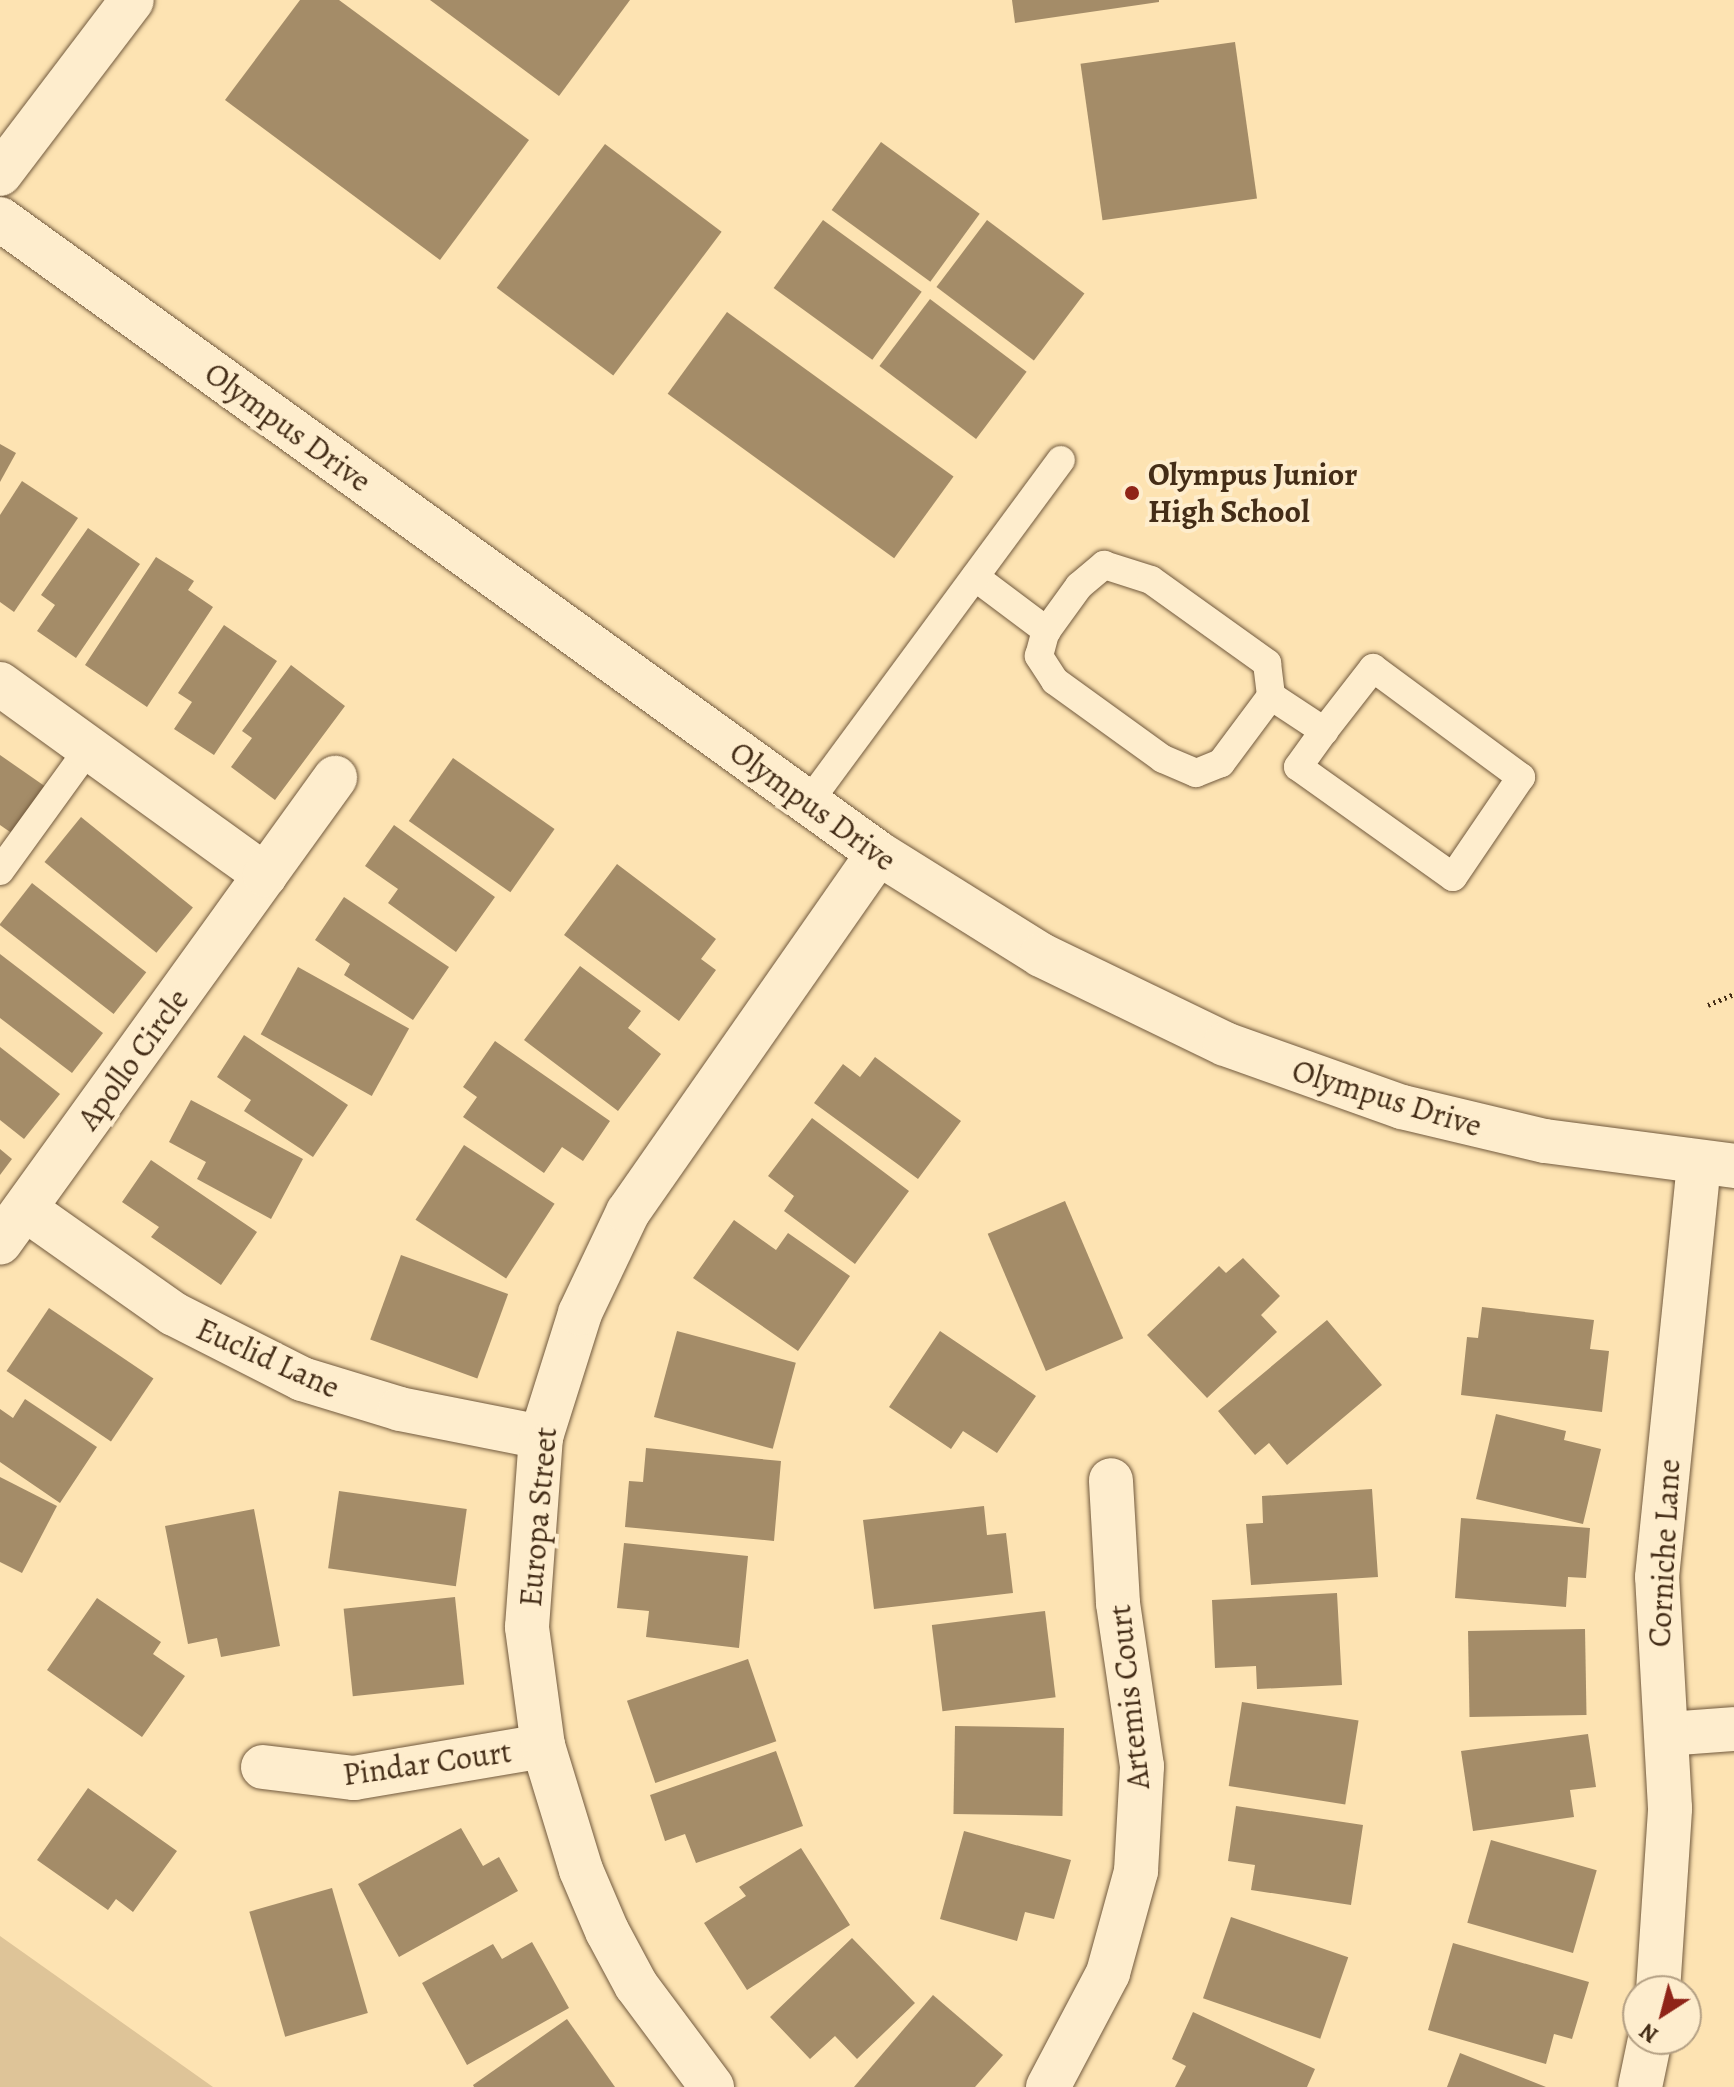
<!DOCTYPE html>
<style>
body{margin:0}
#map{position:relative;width:1734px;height:2087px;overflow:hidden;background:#fde3b2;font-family:Alegreya,serif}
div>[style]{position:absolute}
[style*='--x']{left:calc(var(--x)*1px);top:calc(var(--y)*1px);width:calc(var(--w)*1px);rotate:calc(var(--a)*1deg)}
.green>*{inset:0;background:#dec498}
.building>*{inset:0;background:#a48c68;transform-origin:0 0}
.path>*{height:5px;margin-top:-2.5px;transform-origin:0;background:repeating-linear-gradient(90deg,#442d17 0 2px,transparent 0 6px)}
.roads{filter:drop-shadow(0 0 2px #725a3e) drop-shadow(0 0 2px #725a3e)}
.service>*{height:28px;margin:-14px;padding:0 14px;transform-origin:14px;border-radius:14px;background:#feedcd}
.minor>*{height:44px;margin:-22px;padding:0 22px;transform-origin:22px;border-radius:22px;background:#feedcd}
.tertiary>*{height:44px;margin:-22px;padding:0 22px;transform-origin:22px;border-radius:22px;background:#feedcd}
.dots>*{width:22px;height:22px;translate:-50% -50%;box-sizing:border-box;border:4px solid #feedcd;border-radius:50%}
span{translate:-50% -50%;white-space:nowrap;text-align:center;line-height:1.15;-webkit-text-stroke:8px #feedcd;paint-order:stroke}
.street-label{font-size:32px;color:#442d17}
.poi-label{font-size:32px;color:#442d17;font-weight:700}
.left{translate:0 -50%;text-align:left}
.north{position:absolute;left:1622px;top:1975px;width:80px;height:80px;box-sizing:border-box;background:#feedcd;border:2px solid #b4a084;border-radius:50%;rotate:216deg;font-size:22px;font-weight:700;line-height:32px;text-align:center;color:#442d17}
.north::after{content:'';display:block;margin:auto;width:28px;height:36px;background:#8f2418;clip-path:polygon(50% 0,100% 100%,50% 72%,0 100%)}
</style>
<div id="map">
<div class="green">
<div style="clip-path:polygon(0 1936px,213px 2087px,0 2087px)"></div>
</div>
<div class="building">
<div style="clip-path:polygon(300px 0,339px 0,529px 140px,440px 260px,225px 100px)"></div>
<div style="clip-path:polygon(430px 0,630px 0,559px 96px)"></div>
<div style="clip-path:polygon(1012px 0,1159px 0,1159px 2px,1015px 23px)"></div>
<div style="left:1235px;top:42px;width:158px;height:156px;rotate:82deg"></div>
<div style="left:881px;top:142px;width:122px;height:84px;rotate:36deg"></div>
<div style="left:605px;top:144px;width:146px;height:180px;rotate:37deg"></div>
<div style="left:823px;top:220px;width:122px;height:84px;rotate:36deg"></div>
<div style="left:987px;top:220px;width:122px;height:84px;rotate:37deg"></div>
<div style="left:930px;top:299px;width:121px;height:84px;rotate:37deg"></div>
<div style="left:727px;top:312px;width:280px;height:101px;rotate:36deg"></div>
<div style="clip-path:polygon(0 444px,16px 453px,0 482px)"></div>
<div style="clip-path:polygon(22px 481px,78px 518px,14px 612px,0 602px,0 515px)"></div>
<div style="clip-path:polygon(88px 528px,140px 564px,76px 658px,37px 631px,55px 605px,41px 595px)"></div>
<div style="clip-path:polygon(156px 557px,194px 581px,188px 590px,213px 607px,147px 707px,85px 665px)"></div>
<div style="clip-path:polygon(224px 625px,277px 661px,214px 755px,174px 729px,192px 702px,178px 693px)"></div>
<div style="clip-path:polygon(291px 665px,345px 706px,275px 800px,231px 767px,252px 738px,242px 731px)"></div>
<div style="clip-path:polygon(0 755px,46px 787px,13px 834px,0 825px)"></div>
<div style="left:453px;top:758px;width:124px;height:77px;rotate:35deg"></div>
<div style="left:81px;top:817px;width:144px;height:58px;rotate:39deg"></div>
<div style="clip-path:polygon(394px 825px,495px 897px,456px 952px,388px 903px,398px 889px,365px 866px)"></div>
<div style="clip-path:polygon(617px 864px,716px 939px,701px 959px,716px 970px,679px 1021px,564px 935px)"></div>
<div style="left:32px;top:883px;width:145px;height:53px;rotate:38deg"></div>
<div style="clip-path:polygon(344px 897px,449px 967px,413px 1020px,344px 975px,350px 964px,315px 940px)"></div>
<div style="clip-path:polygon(0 954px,103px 1033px,72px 1073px,0 1018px)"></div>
<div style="clip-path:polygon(580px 966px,641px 1011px,628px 1028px,661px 1054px,618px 1111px,524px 1040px)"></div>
<div style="left:298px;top:967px;width:127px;height:77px;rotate:29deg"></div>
<div style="clip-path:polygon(244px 1035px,348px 1105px,313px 1157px,244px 1111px,251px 1100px,217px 1077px)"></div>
<div style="clip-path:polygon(495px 1041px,610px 1121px,583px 1161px,562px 1147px,544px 1173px,463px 1117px,477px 1097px,463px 1087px)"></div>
<div style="clip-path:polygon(0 1047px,60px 1094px,24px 1139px,0 1120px)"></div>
<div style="clip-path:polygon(875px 1057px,961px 1121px,918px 1179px,814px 1103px,843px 1064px,860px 1077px)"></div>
<div style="clip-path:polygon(191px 1100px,303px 1159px,271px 1219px,197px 1179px,206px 1162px,169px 1142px)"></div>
<div style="clip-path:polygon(812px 1118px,909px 1191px,855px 1264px,784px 1211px,794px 1196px,768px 1176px)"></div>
<div style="left:464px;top:1145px;width:108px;height:89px;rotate:33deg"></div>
<div style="clip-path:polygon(0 1149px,12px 1159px,0 1175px)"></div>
<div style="clip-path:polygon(151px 1160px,257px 1232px,221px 1285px,151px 1237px,159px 1227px,122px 1202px)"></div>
<div style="left:1065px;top:1201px;width:149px;height:84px;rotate:67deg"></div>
<div style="clip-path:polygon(734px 1220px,776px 1250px,788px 1233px,850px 1276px,798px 1351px,693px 1278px)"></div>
<div style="left:401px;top:1255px;width:114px;height:90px;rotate:20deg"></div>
<div style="clip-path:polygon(1243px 1258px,1280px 1296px,1261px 1315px,1277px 1332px,1207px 1398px,1147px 1335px,1219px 1266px,1226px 1273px)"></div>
<div style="clip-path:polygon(1482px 1307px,1594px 1320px,1590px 1349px,1609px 1351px,1602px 1412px,1461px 1395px,1467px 1337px,1478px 1338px)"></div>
<div style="left:49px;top:1308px;width:126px;height:76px;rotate:34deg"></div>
<div style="clip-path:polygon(1327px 1320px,1382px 1385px,1287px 1465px,1269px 1443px,1255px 1455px,1218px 1411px)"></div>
<div style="left:677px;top:1331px;width:123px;height:89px;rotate:15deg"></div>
<div style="clip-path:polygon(940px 1331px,1036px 1396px,997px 1453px,963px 1431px,951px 1449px,889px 1407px)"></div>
<div style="clip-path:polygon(25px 1399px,97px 1447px,60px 1503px,0 1462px,0 1409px,13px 1418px)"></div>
<div style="clip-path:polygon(1496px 1414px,1566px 1431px,1564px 1440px,1601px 1449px,1583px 1524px,1476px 1499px)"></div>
<div style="clip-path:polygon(646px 1448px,781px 1461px,774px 1541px,625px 1527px,629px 1481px,643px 1482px)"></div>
<div style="clip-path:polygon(0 1477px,57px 1506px,22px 1573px,0 1562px)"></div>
<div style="clip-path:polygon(1372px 1489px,1378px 1577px,1251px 1585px,1246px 1524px,1263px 1523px,1262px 1496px)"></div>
<div style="left:339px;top:1491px;width:129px;height:78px;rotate:8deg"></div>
<div style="clip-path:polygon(984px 1506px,987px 1535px,1006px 1533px,1013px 1593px,874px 1609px,863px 1520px)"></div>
<div style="clip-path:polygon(254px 1509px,280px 1646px,221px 1657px,217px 1638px,188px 1644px,165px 1526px)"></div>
<div style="clip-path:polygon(1461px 1518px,1590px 1528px,1586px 1578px,1568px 1577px,1566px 1607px,1455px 1598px)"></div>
<div style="clip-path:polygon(624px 1543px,748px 1556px,739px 1648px,646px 1637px,649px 1611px,617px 1608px)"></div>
<div style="clip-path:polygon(1337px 1593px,1342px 1685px,1257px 1689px,1256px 1666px,1215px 1668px,1212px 1600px)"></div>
<div style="left:455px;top:1597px;width:88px;height:112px;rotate:84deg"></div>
<div style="clip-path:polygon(97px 1598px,161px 1642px,153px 1654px,185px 1676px,142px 1737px,47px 1670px)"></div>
<div style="left:1045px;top:1611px;width:87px;height:114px;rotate:83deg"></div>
<div style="left:1585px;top:1629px;width:86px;height:117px;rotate:89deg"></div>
<div style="left:748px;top:1659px;width:87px;height:128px;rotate:71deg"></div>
<div style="left:1242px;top:1702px;width:118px;height:85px;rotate:9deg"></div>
<div style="left:955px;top:1726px;width:109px;height:88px;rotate:1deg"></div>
<div style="clip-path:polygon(1588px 1734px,1596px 1787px,1570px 1790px,1574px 1817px,1473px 1831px,1461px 1751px)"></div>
<div style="clip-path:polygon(776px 1751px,803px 1826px,696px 1863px,685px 1834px,665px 1841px,650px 1795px)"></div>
<div style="clip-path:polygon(88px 1788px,177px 1851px,133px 1912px,116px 1899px,108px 1910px,37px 1860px)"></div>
<div style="clip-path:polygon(1236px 1806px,1363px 1825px,1351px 1905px,1251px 1890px,1255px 1865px,1228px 1861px)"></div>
<div style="clip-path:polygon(461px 1828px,483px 1866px,499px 1857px,518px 1891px,399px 1957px,358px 1884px)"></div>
<div style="clip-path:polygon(964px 1831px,1071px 1860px,1054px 1919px,1025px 1912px,1017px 1941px,940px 1919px)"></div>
<div style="left:1491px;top:1840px;width:110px;height:86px;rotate:16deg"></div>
<div style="clip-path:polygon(801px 1848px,850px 1925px,747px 1990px,704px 1923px,746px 1896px,739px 1887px)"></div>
<div style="left:332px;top:1888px;width:130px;height:86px;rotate:74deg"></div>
<div style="left:1231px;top:1917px;width:124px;height:86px;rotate:19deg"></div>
<div style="clip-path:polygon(852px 1938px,915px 2003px,857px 2059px,835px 2036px,810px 2059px,770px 2017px)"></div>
<div style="clip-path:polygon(532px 1942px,569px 2008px,467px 2065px,422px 1983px,493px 1944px,502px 1959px)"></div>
<div style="clip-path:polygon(1453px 1943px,1589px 1982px,1572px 2039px,1554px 2034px,1546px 2064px,1428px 2030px)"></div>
<div style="clip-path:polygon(933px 1995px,1003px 2055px,975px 2087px,854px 2087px)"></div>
<div style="clip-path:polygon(1193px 2012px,1315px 2069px,1307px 2087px,1175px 2087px,1186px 2066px,1172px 2059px)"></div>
<div style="clip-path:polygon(567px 2019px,615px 2087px,474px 2087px,473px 2085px)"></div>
<div style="clip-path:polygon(1460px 2053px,1546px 2087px,1447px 2087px)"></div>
</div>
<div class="path">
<div style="--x:1708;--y:1005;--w:28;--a:-23"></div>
</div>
<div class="roads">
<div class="service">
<div style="--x:1104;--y:565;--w:49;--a:17.7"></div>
<div style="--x:1151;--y:580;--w:143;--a:35.6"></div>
<div style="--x:1267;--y:663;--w:33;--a:83"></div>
<div style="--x:1271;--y:696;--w:84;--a:126.7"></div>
<div style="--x:1221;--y:763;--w:27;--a:158"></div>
<div style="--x:1196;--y:773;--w:36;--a:-157"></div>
<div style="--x:1163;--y:759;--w:133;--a:-144.2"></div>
<div style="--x:1055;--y:681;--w:30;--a:-123"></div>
<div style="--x:1039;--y:656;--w:24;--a:-75"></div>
<div style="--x:1045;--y:633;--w:58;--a:-54.1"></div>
<div style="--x:1079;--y:586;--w:33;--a:-40"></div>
<div style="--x:975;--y:577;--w:90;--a:36.9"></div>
<div style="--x:1271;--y:696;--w:64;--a:33.4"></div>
<div style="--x:1324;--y:731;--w:80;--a:-52.1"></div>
<div style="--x:1373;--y:668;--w:184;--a:36.4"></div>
<div style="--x:1521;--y:777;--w:121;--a:124.2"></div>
<div style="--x:1453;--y:877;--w:190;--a:-144.6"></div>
<div style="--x:1298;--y:767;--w:44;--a:-54.2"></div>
<div style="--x:808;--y:803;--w:426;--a:-53.6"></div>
<div style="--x:0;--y:871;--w:152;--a:-54.1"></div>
</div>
<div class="minor">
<div style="--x:0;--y:174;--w:218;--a:-52.8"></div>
<div style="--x:0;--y:684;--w:327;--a:35.8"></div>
<div style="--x:265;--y:875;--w:453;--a:125.8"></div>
<div style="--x:265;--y:875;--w:120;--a:-54.2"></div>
<div style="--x:25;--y:1209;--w:182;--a:35.2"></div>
<div style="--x:174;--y:1314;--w:144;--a:26.9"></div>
<div style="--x:302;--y:1379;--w:102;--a:17"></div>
<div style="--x:400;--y:1409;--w:144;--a:11.2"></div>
<div style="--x:1667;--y:1734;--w:67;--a:-4.3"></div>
<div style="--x:263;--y:1767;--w:92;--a:6.9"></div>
<div style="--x:354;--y:1778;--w:192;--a:-9.6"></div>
<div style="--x:1658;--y:1991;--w:183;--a:-86.2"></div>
<div style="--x:1670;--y:1808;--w:231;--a:-93.2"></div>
<div style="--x:1657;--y:1577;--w:415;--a:-84.2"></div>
<div style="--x:712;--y:2087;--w:127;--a:-126.7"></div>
<div style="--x:636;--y:1985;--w:61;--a:-118.2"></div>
<div style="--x:607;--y:1931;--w:66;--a:-113.1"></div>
<div style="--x:581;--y:1870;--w:130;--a:-107"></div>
<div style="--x:543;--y:1746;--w:120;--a:-97.7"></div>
<div style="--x:527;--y:1627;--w:191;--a:-85.8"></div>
<div style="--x:541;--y:1437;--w:130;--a:-72.5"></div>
<div style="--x:580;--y:1313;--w:112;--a:-64.6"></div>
<div style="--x:628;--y:1212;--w:437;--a:-55.1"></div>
<div style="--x:1048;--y:2087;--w:129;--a:-62.2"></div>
<div style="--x:1108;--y:1973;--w:106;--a:-74.6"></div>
<div style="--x:1136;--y:1871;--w:105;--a:-86.7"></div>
<div style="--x:1142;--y:1766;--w:165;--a:-98.4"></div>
<div style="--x:1118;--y:1603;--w:123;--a:-93.3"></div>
<div style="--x:1640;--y:2087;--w:49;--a:-78.2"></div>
</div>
<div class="tertiary">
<div style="--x:0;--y:219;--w:1083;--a:35.83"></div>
<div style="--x:878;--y:853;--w:192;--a:32"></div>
<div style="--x:1041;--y:955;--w:204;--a:25.8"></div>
<div style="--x:1225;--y:1044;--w:188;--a:19.6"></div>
<div style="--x:1402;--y:1107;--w:147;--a:13.4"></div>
<div style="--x:1545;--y:1141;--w:191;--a:7.5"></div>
</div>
</div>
<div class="dots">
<div style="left:1132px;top:493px;background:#8f2418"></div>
</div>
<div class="street-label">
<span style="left:288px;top:427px;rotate:36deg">Olympus Drive</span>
<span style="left:813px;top:806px;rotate:36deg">Olympus Drive</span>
<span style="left:133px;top:1059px;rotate:-54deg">Apollo Circle</span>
<span style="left:1387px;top:1098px;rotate:17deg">Olympus Drive</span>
<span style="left:268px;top:1358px;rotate:24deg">Euclid Lane</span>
<span style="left:538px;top:1517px;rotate:-85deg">Europa Street</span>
<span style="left:1664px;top:1553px;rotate:-87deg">Corniche Lane</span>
<span style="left:1129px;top:1697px;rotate:-96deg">Artemis Court</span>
<span style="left:427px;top:1763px;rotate:-8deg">Pindar Court</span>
</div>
<div class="poi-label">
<span class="left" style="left:1148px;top:493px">Olympus Junior<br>High School</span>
</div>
<div class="north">N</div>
</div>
